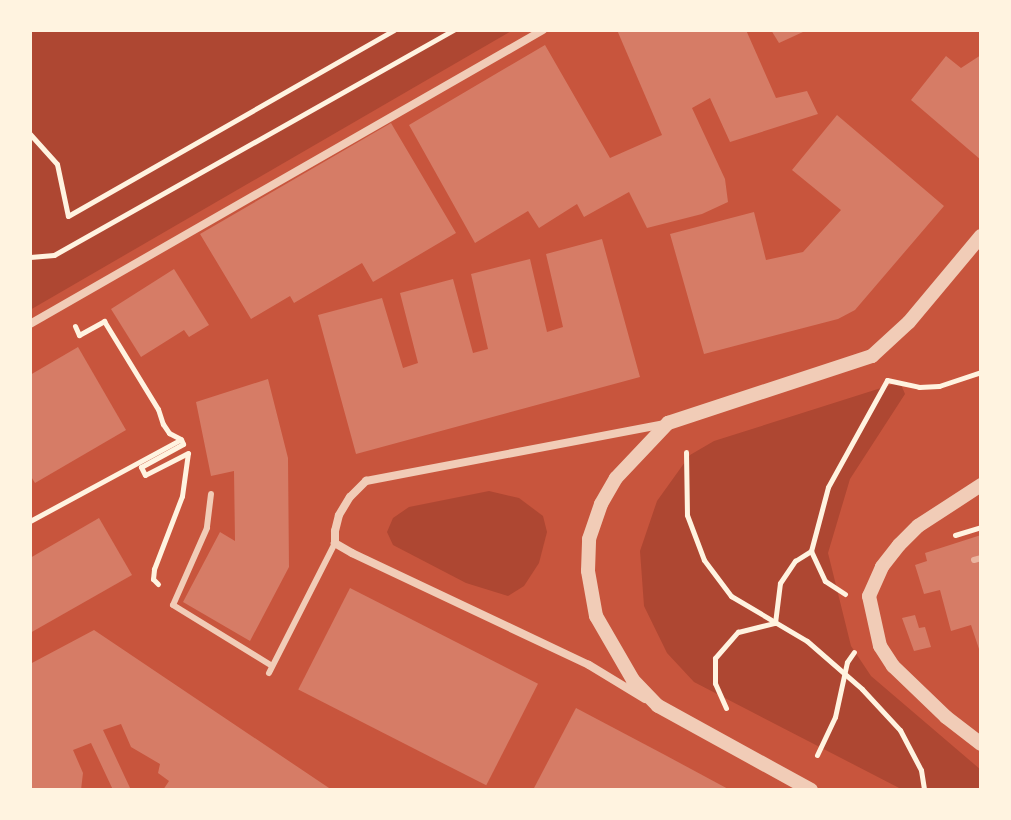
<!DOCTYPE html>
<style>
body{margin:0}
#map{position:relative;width:1011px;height:820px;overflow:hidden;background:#c8553d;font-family:"Source Serif 4",serif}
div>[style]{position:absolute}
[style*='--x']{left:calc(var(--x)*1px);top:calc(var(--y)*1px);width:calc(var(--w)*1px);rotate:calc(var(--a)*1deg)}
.green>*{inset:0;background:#ae4732}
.building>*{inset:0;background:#d67c66;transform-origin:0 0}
.path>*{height:5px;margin:-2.5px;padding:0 2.5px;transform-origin:2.5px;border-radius:2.5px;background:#fff3e0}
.service>*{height:6px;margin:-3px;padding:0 3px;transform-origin:3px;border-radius:3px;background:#f1ccb7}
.minor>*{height:8px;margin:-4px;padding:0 4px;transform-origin:4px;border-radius:4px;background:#f1ccb7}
.tertiary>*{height:14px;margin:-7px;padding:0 7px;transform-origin:7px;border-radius:7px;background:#f1ccb7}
.rail>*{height:6px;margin:-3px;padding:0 3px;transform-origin:3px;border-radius:3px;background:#e9b49f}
span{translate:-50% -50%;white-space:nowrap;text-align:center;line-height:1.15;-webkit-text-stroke:8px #fff3e0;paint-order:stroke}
.frame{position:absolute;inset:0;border:32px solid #fff3e0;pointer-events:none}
</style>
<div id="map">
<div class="green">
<div style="clip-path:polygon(30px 30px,513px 30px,30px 310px)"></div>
<div style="clip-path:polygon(900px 382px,905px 394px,850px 479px,828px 553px,851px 646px,871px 676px,981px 770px,981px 790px,903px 790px,694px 682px,667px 653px,644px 606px,640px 551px,657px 501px,690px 455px,714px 441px)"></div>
<div style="clip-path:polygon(489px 491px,519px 498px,543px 516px,547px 532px,539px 563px,524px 586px,508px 596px,466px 583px,393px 545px,387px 532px,393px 518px,409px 507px)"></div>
</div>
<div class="building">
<div style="clip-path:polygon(617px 30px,746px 30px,776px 98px,807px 91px,818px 114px,730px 142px,710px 98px,692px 108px,725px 179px,728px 202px,702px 214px,647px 228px,629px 192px,584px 217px,577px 204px,539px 228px,528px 211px,475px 243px,409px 125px,545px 45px,610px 158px,662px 135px)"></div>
<div style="clip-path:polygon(771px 30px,802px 30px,803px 32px,779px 43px)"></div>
<div style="clip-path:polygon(981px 55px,981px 160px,911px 100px,946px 56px,961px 68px)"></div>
<div style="clip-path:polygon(837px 115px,944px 206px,855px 310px,838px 319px,704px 354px,670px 234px,754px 212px,766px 260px,803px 252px,841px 210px,792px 170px)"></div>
<div style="clip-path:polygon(391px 123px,456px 233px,373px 282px,362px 263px,294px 303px,290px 296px,251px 319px,200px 234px)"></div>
<div style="clip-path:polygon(602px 239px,640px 377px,356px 454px,318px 315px,382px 298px,403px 368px,418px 363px,400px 293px,453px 279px,473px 353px,488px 349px,471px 274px,530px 259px,547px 332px,563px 327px,546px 254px)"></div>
<div style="clip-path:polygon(174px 269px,209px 325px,189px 337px,184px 330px,141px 357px,111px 309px)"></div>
<div style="clip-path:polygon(78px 347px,126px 430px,35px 483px,30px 475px,30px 375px)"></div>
<div style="clip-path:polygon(268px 379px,288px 458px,289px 567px,250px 641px,183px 602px,220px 532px,235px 541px,234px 471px,211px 476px,196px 402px)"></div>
<div style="clip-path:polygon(99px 518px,132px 575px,30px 633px,30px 558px)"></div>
<div style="clip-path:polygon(981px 535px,981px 652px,980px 652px,971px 625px,951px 631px,940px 590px,924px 594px,915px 565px,927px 561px,925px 553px)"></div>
<div style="left:350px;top:588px;width:211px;height:114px;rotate:27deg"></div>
<div style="clip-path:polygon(915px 615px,919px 628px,925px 627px,931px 647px,914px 651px,902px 618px)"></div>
<div style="clip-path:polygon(94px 630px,332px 790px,163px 790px,169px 781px,158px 773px,160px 764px,131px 747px,121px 724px,103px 730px,131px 790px,113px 790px,91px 743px,73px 750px,83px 773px,81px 790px,30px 790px,30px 664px)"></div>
<div style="clip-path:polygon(576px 708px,665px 755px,730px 790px,533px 790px)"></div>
</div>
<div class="path">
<div style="--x:30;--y:134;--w:40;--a:48"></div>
<div style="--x:57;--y:164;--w:53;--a:78.1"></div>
<div style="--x:68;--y:216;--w:375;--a:-29.7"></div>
<div style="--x:30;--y:257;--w:24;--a:-5"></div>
<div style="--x:54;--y:255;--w:459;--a:-29.4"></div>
<div style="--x:75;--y:326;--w:10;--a:66"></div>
<div style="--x:79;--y:335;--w:29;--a:-29"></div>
<div style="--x:104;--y:321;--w:103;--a:58.5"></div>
<div style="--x:158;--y:409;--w:16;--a:72"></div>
<div style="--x:163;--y:424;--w:11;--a:56"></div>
<div style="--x:169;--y:433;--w:13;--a:27"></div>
<div style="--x:686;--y:452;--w:63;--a:89.1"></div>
<div style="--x:687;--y:515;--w:48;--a:69.3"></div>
<div style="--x:704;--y:560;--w:45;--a:53.1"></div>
<div style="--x:731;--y:596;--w:88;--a:30.6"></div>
<div style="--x:807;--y:641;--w:73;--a:41.1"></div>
<div style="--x:862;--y:689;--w:56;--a:47.2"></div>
<div style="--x:900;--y:730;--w:45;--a:62.3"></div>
<div style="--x:921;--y:770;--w:20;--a:81"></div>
<div style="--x:30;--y:521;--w:170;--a:-28.4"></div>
<div style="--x:955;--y:535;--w:27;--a:-17"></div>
<div style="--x:158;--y:584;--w:7;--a:-135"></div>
<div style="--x:153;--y:579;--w:10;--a:-84"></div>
<div style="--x:154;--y:569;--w:78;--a:-69"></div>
<div style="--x:182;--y:496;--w:43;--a:-82.1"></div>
<div style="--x:188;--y:453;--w:48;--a:152.9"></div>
<div style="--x:145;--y:475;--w:9;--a:-117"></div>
<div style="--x:141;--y:467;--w:48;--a:-28.7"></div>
<div style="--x:183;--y:444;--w:5;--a:-112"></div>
<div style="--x:845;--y:594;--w:24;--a:-147"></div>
<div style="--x:825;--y:581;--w:33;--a:-115"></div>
<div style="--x:811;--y:551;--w:66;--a:-75.1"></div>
<div style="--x:828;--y:487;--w:122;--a:-61.1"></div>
<div style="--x:887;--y:380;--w:33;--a:12"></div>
<div style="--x:919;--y:387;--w:20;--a:-3"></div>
<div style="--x:939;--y:386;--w:44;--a:-18.4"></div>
<div style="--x:726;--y:708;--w:27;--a:-114"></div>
<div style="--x:715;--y:683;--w:25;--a:-90"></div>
<div style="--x:715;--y:658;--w:35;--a:-49"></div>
<div style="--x:738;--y:632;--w:38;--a:-14"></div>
<div style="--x:775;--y:623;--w:40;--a:-82.9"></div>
<div style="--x:780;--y:583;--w:27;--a:-56"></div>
<div style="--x:795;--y:561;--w:19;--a:-32"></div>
<div style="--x:817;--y:755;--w:42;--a:-64.7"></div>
<div style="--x:835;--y:717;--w:56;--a:-77.7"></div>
<div style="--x:847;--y:662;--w:12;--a:-55"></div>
</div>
<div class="service">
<div style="--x:211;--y:494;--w:34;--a:97"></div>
<div style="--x:207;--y:528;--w:84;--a:113.8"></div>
<div style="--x:173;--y:605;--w:116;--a:31.6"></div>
<div style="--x:269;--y:673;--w:146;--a:-63.1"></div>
</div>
<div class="minor">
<div style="--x:30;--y:324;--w:591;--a:-29.82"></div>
<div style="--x:645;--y:699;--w:66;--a:-148.7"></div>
<div style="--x:589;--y:665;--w:262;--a:-154.7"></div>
<div style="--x:352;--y:553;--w:20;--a:-150"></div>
<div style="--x:335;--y:543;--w:12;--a:-90"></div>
<div style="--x:335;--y:531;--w:16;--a:-76"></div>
<div style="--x:339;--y:515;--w:21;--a:-59"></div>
<div style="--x:350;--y:497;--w:23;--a:-45"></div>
<div style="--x:366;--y:481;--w:303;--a:-10.8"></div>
</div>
<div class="tertiary">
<div style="--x:981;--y:485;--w:75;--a:146.9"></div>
<div style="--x:918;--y:526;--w:27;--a:135"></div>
<div style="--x:899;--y:545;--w:28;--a:128"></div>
<div style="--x:882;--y:567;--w:32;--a:114"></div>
<div style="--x:869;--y:596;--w:51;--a:77.6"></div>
<div style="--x:880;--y:646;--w:24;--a:57"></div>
<div style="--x:893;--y:666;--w:74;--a:43.9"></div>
<div style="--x:946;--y:717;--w:44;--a:37.6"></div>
<div style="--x:811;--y:790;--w:175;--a:-151.2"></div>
<div style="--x:658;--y:706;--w:36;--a:-134"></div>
<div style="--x:633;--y:680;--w:74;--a:-120"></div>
<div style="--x:596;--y:616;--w:46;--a:-100.1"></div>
<div style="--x:588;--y:571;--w:32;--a:-88"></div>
<div style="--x:589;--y:539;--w:37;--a:-71"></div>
<div style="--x:601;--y:504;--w:30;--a:-60"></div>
<div style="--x:616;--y:478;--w:76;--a:-46.6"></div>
<div style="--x:668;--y:423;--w:215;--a:-18.2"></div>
<div style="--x:872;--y:356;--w:50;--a:-42.6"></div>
<div style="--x:909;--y:322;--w:112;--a:-50.1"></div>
</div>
<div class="rail">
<div style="--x:974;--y:560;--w:7;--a:-16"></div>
</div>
<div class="frame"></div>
</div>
